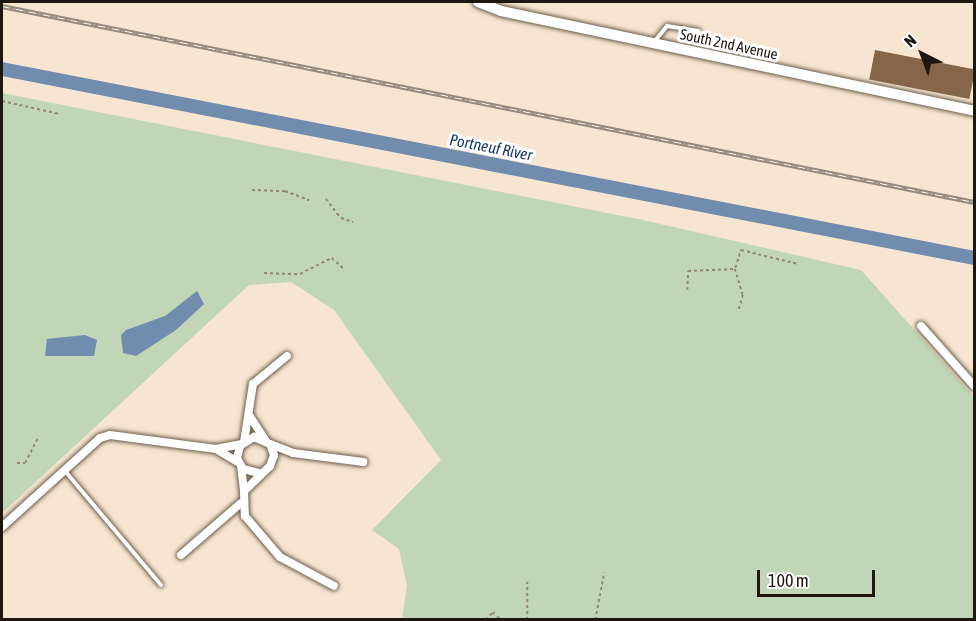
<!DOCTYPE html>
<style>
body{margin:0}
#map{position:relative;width:976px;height:621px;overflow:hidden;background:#f6e6d1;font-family:"Asap Condensed",sans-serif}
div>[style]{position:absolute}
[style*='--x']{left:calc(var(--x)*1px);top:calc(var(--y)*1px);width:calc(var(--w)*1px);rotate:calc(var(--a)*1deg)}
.green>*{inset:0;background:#c1d6b6}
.water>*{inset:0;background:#728cad}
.river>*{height:14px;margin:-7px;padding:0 7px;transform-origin:7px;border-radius:7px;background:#728cad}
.building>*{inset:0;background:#856649;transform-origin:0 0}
.path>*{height:1.5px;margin-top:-0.75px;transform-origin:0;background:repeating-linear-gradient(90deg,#918677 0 3px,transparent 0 6px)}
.roads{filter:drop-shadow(0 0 2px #6c5e4c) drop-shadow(0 0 2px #6c5e4c)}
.service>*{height:4px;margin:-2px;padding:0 2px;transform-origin:2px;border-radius:2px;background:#fff}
.minor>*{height:8px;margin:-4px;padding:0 4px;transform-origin:4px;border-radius:4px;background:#fff}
.tertiary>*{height:10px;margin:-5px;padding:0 5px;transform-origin:5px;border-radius:5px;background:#fff}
.rail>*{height:4.5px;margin-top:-2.25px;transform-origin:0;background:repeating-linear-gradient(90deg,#fff 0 7px,#94897a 0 14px);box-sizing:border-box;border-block:2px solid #94897a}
span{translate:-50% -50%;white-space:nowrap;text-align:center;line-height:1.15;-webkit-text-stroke:6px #fff;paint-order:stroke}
.street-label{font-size:15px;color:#1d1710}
.water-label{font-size:16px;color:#163c68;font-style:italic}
.frame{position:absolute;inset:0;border:3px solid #1d1710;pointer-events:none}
.north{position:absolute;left:892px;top:24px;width:60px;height:60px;-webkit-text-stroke:4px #fff;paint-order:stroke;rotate:318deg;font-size:16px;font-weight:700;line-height:24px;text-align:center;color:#1d1710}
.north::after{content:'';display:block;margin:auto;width:21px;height:27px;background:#1d1710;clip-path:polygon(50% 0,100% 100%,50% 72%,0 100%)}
.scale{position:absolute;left:757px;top:570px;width:118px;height:27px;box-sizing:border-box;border:3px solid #1d1710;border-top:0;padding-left:8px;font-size:18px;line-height:21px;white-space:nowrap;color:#1d1710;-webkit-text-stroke:4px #fff;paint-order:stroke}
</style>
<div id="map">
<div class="green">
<div style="clip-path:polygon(2px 93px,643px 220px,861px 270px,974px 397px,974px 619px,402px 619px,407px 586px,399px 549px,372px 530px,441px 460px,334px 310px,291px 282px,249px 285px,2px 513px)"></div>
</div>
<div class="water">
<div style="clip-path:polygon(197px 291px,204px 304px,176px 330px,136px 356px,123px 353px,121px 335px,126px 330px,165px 316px)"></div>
<div style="clip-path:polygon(85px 335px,97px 340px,94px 356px,45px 356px,47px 339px)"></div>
</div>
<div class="river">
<div style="--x:2;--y:69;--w:990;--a:11"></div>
</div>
<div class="building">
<div style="left:875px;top:50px;width:102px;height:30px;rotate:11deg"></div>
</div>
<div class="path">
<div style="--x:2;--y:101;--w:58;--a:12.8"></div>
<div style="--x:252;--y:190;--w:33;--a:2"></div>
<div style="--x:285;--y:191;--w:26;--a:21"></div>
<div style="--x:326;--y:199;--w:24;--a:52"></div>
<div style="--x:341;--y:218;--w:13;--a:18"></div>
<div style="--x:735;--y:268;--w:19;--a:-72"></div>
<div style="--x:741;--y:250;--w:59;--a:13.8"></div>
<div style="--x:264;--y:273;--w:36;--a:2"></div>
<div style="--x:300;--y:274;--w:36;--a:-27"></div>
<div style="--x:332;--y:258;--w:15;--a:42"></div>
<div style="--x:687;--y:290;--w:19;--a:-87"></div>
<div style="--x:688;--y:271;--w:47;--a:-2.4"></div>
<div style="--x:735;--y:269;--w:27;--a:73"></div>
<div style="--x:743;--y:295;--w:16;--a:105"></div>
<div style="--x:17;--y:463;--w:8;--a:0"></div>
<div style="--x:25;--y:463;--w:29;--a:-63"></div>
<div style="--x:486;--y:620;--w:11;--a:-49"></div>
<div style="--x:493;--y:612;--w:11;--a:45"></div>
<div style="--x:527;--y:620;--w:38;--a:-90"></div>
<div style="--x:595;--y:620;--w:48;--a:-79.2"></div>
</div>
<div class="roads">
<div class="service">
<div style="--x:654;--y:42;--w:21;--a:-51"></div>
<div style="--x:667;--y:26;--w:32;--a:9"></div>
<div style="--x:65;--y:471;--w:149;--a:49.9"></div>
</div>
<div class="minor">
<div style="--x:921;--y:326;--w:80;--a:48.5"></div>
<div style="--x:249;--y:415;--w:30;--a:57"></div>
<div style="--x:244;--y:442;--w:59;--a:-81.2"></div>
<div style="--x:253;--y:384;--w:44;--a:-39.5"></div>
<div style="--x:270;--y:444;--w:25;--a:21"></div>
<div style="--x:293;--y:453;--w:71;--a:7.3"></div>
<div style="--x:216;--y:449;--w:26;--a:31"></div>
<div style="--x:241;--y:466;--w:25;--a:83"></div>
<div style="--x:259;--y:473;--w:16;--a:-166"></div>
<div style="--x:243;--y:469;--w:13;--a:-119"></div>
<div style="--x:237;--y:458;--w:12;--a:-76"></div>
<div style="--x:240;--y:446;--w:17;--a:-33"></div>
<div style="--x:254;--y:437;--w:17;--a:24"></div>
<div style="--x:270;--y:444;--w:12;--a:70"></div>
<div style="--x:274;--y:455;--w:12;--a:110"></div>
<div style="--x:270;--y:466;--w:36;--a:136"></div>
<div style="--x:244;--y:491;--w:25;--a:88"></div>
<div style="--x:245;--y:516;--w:54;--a:49.5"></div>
<div style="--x:280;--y:557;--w:61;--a:28.2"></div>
<div style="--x:2;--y:527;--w:132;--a:-42.2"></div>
<div style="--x:100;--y:438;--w:10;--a:-17"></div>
<div style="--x:110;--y:435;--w:107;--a:7.5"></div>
<div style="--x:216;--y:449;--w:25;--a:-11"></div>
<div style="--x:181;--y:555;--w:79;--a:-40.9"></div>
</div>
<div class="tertiary">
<div style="--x:478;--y:2;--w:25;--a:21"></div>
<div style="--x:501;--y:11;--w:483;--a:11.9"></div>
</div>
</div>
<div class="rail">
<div style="--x:2;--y:6;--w:992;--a:11.4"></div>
</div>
<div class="street-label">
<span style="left:729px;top:44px;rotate:12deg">South 2nd Avenue</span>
</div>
<div class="water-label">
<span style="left:491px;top:147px;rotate:11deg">Portneuf River</span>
</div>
<div class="frame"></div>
<div class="north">N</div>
<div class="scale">100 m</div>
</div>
